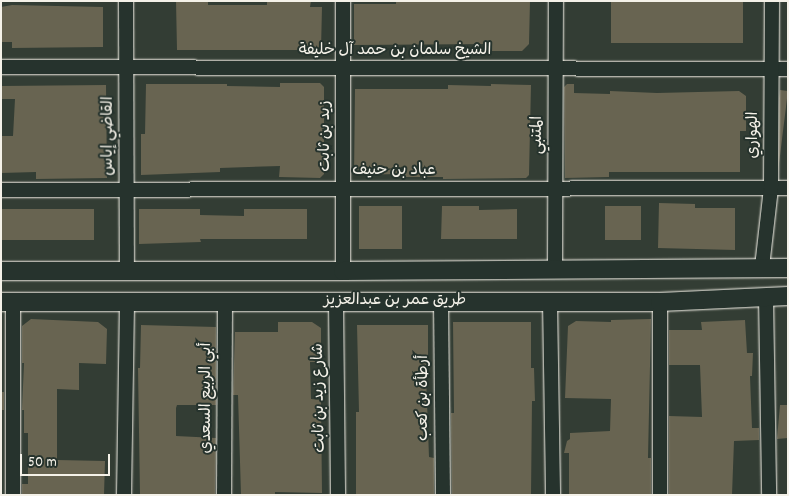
<!DOCTYPE html>
<meta charset="utf-8">
<style>
body{margin:0}
#map{position:relative;width:789px;height:496px;overflow:hidden;background:#333d34;font-family:Dekko,"Playpen Sans Arabic",sans-serif}
div>[style]{position:absolute}
[style*='--x']{left:calc(var(--x)*1px);top:calc(var(--y)*1px);width:calc(var(--w)*1px);rotate:calc(var(--a)*1deg)}
.building>*{inset:0;background:#686451;transform-origin:0 0}
.roads{filter:drop-shadow(0 0 1px #f4f1e8) drop-shadow(0 0 1px #f4f1e8)}
.minor>*{height:14px;margin:-7px;padding:0 7px;transform-origin:7px;border-radius:7px;background:#26332d}
.major>*{height:18px;margin:-9px;padding:0 9px;transform-origin:9px;border-radius:9px;background:#26332d}
span{translate:-50% -50%;white-space:nowrap;text-align:center;line-height:1.15;-webkit-text-stroke:4px #26332d;paint-order:stroke}
.street-label{font-size:16px;color:#f4f1e8}
.frame{position:absolute;inset:0;border:2px solid #f4f1e8;pointer-events:none}
.scale{position:absolute;left:20px;top:454px;width:90px;height:22px;box-sizing:border-box;border:2px solid #f4f1e8;border-top:0;padding-left:6px;font-size:15px;line-height:18px;white-space:nowrap;color:#f4f1e8;-webkit-text-stroke:4px #26332d;paint-order:stroke}
</style>
<div id="map">
<div class="building">
<div style="clip-path:polygon(176px 1px,208px 1px,208px 5px,267px 5px,267px 1px,311px 1px,310px 7px,322px 7px,321px 50px,177px 50px)"></div>
<div style="clip-path:polygon(396px 1px,530px 1px,529px 44px,522px 51px,491px 51px,491px 44px,354px 45px,354px 4px,396px 4px)"></div>
<div style="left:611px;top:1px;width:132px;height:42px"></div>
<div style="clip-path:polygon(12px 5px,103px 7px,103px 47px,12px 48px,12px 42px,1px 42px,1px 7px)"></div>
<div style="clip-path:polygon(280px 83px,320px 83px,324px 87px,324px 174px,320px 178px,279px 177px,280px 166px,220px 168px,220px 172px,141px 175px,141px 134px,145px 134px,146px 84px,227px 84px,227px 86px,280px 87px)"></div>
<div style="clip-path:polygon(491px 84px,531px 85px,529px 175px,526px 178px,443px 179px,443px 177px,398px 177px,398px 174px,354px 175px,355px 89px,448px 89px,448px 85px,491px 86px)"></div>
<div style="clip-path:polygon(567px 84px,574px 84px,574px 93px,610px 94px,610px 91px,657px 93px,739px 91px,746px 96px,746px 131px,740px 131px,740px 172px,609px 172px,609px 177px,565px 178px,564px 87px)"></div>
<div style="clip-path:polygon(106px 85px,107px 178px,36px 179px,36px 172px,1px 173px,1px 136px,13px 136px,15px 99px,1px 99px,1px 86px)"></div>
<div style="left:780px;top:90px;width:8px;height:81px;rotate:7deg"></div>
<div style="clip-path:polygon(659px 203px,695px 204px,695px 208px,735px 208px,735px 250px,658px 248px)"></div>
<div style="left:359px;top:206px;width:43px;height:43px"></div>
<div style="clip-path:polygon(442px 206px,479px 206px,479px 210px,517px 209px,517px 239px,441px 239px)"></div>
<div style="left:605px;top:206px;width:36px;height:34px"></div>
<div style="left:1px;top:209px;width:93px;height:31px"></div>
<div style="clip-path:polygon(139px 209px,200px 209px,200px 215px,244px 216px,244px 209px,307px 209px,307px 239px,200px 239px,201px 242px,139px 244px)"></div>
<div style="clip-path:polygon(31px 319px,98px 322px,107px 329px,106px 364px,79px 363px,79px 390px,57px 389px,57px 460px,105px 461px,104px 495px,22px 495px,22px 484px,28px 484px,28px 433px,24px 433px,24px 410px,22px 410px,24px 363px,22px 363px,22px 326px)"></div>
<div style="clip-path:polygon(651px 319px,648px 458px,651px 458px,651px 495px,569px 495px,569px 453px,564px 453px,567px 441px,570px 439px,570px 433px,610px 431px,611px 399px,565px 398px,568px 326px,576px 321px,611px 322px,611px 320px)"></div>
<div style="clip-path:polygon(745px 320px,747px 353px,753px 353px,752px 376px,750px 376px,752px 428px,759px 428px,759px 440px,734px 441px,732px 495px,669px 495px,669px 416px,702px 417px,700px 365px,669px 365px,669px 330px,702px 330px,701px 322px)"></div>
<div style="clip-path:polygon(278px 322px,312px 322px,321px 328px,321px 362px,310px 362px,311px 399px,321px 400px,322px 493px,275px 492px,275px 495px,241px 495px,238px 395px,233px 395px,235px 332px,278px 332px)"></div>
<div style="clip-path:polygon(453px 322px,531px 322px,531px 368px,534px 368px,535px 401px,532px 401px,531px 495px,452px 495px,451px 413px,454px 413px)"></div>
<div style="clip-path:polygon(141px 325px,216px 327px,216px 405px,177px 405px,176px 408px,176px 436px,216px 438px,215px 495px,140px 495px,138px 368px,140px 368px)"></div>
<div style="clip-path:polygon(357px 325px,428px 325px,428px 375px,426px 375px,429px 457px,434px 458px,434px 495px,356px 495px,356px 412px,359px 412px)"></div>
<div style="left:1px;top:392px;width:3px;height:18px"></div>
<div style="clip-path:polygon(780px 405px,788px 405px,788px 438px,777px 439px)"></div>
</div>
<div class="roads">
<div class="minor">
<div style="--x:126;--y:1;--w:270;--a:89.8"></div>
<div style="--x:343;--y:1;--w:270;--a:90"></div>
<div style="--x:1;--y:67;--w:787;--a:0.15"></div>
<div style="--x:1;--y:190;--w:787;--a:-0.15"></div>
<div style="--x:762;--y:267;--w:80;--a:-83.5"></div>
<div style="--x:771;--y:188;--w:187;--a:-89.7"></div>
<div style="--x:555;--y:269;--w:268;--a:-89.8"></div>
<div style="--x:766;--y:296;--w:199;--a:89.1"></div>
<div style="--x:336;--y:301;--w:194;--a:89.4"></div>
<div style="--x:550;--y:301;--w:194;--a:89.1"></div>
<div style="--x:441;--y:302;--w:193;--a:89.4"></div>
<div style="--x:660;--y:302;--w:193;--a:90"></div>
<div style="--x:13;--y:495;--w:193;--a:-90"></div>
<div style="--x:124;--y:495;--w:193;--a:-89.1"></div>
<div style="--x:224;--y:495;--w:194;--a:-89.7"></div>
</div>
<div class="major">
<div style="--x:1;--y:271;--w:342;--a:0"></div>
<div style="--x:343;--y:271;--w:445;--a:-0.4"></div>
<div style="--x:1;--y:302;--w:659;--a:0"></div>
<div style="--x:660;--y:302;--w:128;--a:-2.7"></div>
</div>
</div>
<div class="street-label">
<span style="left:395px;top:51px">الشيخ سلمان بن حمد آل خليفة</span>
<span style="left:538px;top:135px;rotate:-90deg">المتنبي</span>
<span style="left:754px;top:135px;rotate:-90deg">الهواري</span>
<span style="left:109px;top:136px;rotate:-90deg">القاضي إياس</span>
<span style="left:326px;top:136px;rotate:-90deg">زيد بن ثابت</span>
<span style="left:394px;top:171px">عباد بن حنيف</span>
<span style="left:395px;top:301px">طريق عمر بن عبدالعزيز</span>
<span style="left:207px;top:398px;rotate:-90deg">أبي الربيع السعدي</span>
<span style="left:320px;top:398px;rotate:-91deg">شارع زيد بن ثابت</span>
<span style="left:424px;top:398px;rotate:-90deg">أرطأة بن كعب</span>
</div>
<div class="frame"></div>
<div class="scale">50 m</div>
</div>
